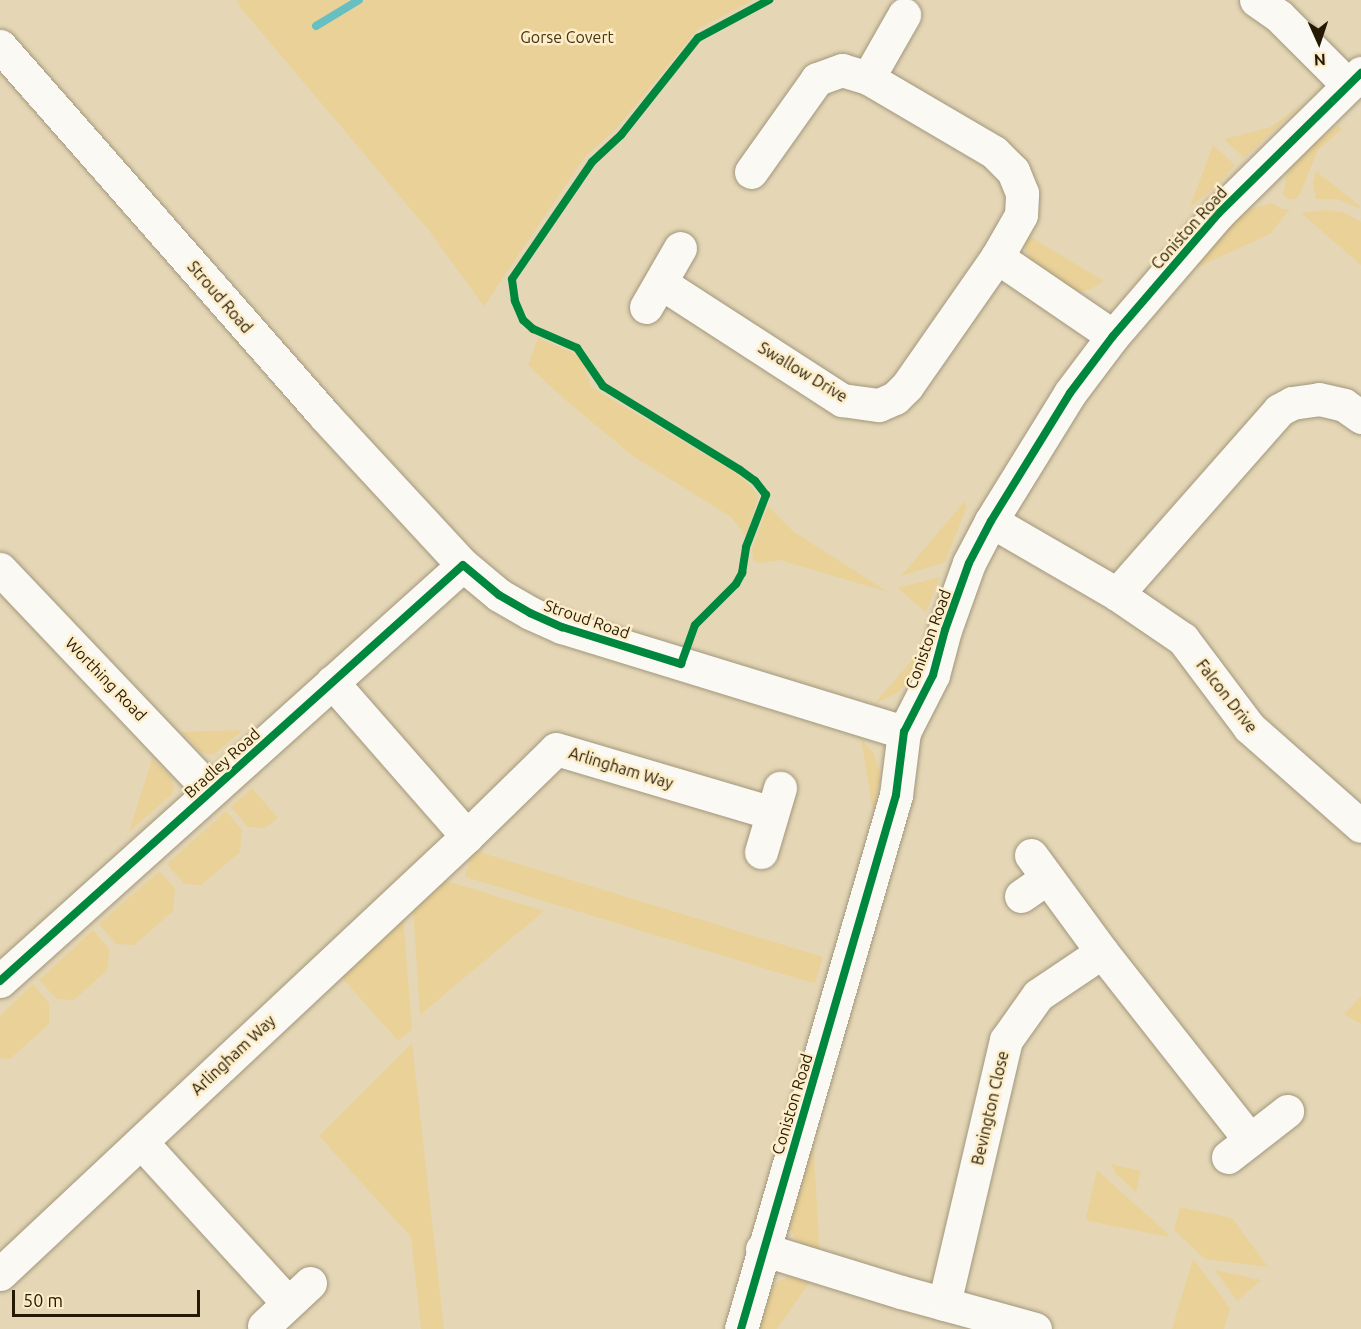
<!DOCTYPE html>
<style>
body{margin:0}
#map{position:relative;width:1361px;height:1329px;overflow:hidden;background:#e5d7b6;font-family:Ubuntu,sans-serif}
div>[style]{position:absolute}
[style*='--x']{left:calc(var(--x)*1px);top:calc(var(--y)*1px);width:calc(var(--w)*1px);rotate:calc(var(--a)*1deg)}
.green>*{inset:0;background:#e9d198;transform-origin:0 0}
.stream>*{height:8px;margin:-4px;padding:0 4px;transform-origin:4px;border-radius:4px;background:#66c0c1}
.roads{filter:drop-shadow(0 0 2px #a2977d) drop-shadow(0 0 2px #a2977d)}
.minor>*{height:33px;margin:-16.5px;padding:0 16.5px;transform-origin:16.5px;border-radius:16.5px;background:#fbf9f4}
.cycleway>*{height:8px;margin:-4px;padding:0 4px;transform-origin:4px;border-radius:4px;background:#00873e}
span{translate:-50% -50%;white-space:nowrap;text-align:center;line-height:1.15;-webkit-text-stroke:5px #fdedc9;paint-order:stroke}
.park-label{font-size:16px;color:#453611}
.street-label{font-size:16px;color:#241a03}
.north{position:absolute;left:1289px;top:12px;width:60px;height:60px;-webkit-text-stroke:4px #fdedc9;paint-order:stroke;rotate:177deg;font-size:16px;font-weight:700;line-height:24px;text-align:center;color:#241a03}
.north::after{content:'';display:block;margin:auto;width:21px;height:27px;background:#241a03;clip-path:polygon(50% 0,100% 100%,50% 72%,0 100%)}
.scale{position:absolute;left:12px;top:1290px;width:188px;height:27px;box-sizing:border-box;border:3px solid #241a03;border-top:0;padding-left:8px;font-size:18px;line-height:21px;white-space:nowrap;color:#241a03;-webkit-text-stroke:4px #fdedc9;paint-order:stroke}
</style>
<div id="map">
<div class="green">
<div style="clip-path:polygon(237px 0,753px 0,698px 29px,617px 128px,584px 158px,484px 306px,430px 232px,240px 7px)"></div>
<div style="clip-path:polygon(1304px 102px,1244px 158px,1224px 139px,1271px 127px)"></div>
<div style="clip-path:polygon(1339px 125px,1342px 129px,1318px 150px,1300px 194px,1295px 199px,1288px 199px,1283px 194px,1290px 160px)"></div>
<div style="clip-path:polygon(1213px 145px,1235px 165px,1213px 189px,1190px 207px)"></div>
<div style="clip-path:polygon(1316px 171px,1360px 206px,1359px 208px,1337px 199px,1316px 199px,1313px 183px)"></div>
<div style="clip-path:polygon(1272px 203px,1283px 209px,1290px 209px,1270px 234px,1180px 275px,1239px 212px)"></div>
<div style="clip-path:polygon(1327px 210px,1343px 212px,1361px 222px,1361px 265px,1301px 213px)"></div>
<div style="clip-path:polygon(1024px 233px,1104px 281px,1089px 290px,1075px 292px,1030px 260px,1025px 248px)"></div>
<div style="clip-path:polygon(538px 338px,574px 353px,584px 364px,591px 387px,736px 473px,750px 485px,758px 496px,746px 536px,731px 517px,633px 456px,563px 398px,528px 365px)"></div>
<div style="clip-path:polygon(964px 502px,967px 506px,945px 562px,901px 576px)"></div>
<div style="clip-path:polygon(768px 506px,794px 532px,888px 592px,780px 560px,759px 563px,753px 560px,752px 549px)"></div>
<div style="clip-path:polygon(940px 577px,926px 612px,897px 588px)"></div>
<div style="clip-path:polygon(921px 650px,915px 671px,907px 683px,897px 693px,874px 704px)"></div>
<div style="clip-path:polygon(243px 730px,213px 755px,201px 752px,182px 732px)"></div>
<div style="clip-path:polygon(861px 739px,874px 754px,879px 769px,880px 781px,873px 812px)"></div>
<div style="clip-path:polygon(152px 759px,171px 777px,174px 789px,172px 794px,129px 832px)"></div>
<div style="clip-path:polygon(252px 788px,278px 818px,265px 828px,248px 827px,231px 807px)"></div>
<div style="clip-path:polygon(226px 811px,242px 830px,240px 852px,201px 885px,184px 884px,167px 864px)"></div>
<div style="left:473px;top:850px;width:366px;height:28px;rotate:17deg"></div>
<div style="clip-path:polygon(159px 871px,175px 889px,173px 911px,134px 945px,116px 944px,99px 924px)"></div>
<div style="clip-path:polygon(440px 879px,544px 911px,420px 1015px,413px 908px)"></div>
<div style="clip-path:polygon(403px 916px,412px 1029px,398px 1041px,338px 973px)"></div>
<div style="clip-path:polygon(93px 930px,109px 949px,108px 969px,74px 1000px,57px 999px,39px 980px)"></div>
<div style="clip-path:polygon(33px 984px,49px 1003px,49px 1024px,10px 1059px,0 1058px,0 1016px)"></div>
<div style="clip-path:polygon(1361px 996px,1361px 1024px,1344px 1014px)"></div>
<div style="clip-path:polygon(412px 1043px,444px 1329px,421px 1329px,411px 1237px,319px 1136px)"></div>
<div style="clip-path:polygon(813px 1138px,820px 1257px,795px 1238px,788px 1224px)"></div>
<div style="clip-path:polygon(1111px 1164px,1141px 1171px,1136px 1192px,1116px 1174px)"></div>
<div style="clip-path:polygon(1097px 1170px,1168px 1234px,1168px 1237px,1088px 1221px,1086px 1217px)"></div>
<div style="clip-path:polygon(1180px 1207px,1232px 1218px,1268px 1267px,1205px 1259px,1174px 1230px)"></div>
<div style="clip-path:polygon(1193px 1259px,1230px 1308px,1224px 1329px,1172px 1329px)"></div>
<div style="clip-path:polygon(1215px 1270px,1261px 1280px,1237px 1301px)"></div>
<div style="clip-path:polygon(790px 1277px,810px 1282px,777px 1329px,753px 1329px,766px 1292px,779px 1281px)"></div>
</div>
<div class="stream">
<div style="--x:316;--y:26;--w:50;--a:-31.2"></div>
</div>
<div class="roads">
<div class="minor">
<div style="--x:1256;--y:0;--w:28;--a:35"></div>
<div style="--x:1279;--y:16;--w:98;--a:45"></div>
<div style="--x:0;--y:46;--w:491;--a:48.7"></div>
<div style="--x:324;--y:415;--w:205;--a:47.2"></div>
<div style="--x:463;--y:565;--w:47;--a:39.8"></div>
<div style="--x:499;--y:595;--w:36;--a:30"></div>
<div style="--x:530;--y:613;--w:35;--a:24"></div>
<div style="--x:562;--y:627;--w:358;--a:17.1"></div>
<div style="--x:868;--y:78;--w:73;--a:-60.3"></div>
<div style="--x:997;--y:257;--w:140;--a:34.3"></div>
<div style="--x:661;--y:283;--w:216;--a:32.9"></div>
<div style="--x:842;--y:400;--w:37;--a:8"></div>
<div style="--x:879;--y:405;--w:17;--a:-24"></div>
<div style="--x:895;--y:398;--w:17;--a:-45"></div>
<div style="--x:907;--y:386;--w:157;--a:-55.1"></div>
<div style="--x:997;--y:257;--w:48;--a:-60.3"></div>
<div style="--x:1021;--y:215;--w:22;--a:-87"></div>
<div style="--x:1022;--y:193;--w:24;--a:-112"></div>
<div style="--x:1013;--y:171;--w:27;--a:-135"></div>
<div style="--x:994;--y:152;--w:146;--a:-149.6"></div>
<div style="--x:868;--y:78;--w:27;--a:-163"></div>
<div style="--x:842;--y:70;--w:27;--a:160"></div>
<div style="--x:817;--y:79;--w:114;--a:125.4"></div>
<div style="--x:646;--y:307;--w:68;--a:-60"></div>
<div style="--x:991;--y:521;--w:146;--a:30.1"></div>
<div style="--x:1117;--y:594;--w:80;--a:34.3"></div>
<div style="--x:1183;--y:639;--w:110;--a:53.1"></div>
<div style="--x:1249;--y:727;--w:149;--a:41.5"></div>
<div style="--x:0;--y:569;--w:306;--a:46.5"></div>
<div style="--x:1117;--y:594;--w:245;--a:-48.6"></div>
<div style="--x:1279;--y:410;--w:15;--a:-28"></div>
<div style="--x:1292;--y:403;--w:27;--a:-8"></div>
<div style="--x:1319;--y:399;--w:26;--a:13"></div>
<div style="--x:1344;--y:405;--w:21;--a:35"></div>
<div style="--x:332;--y:682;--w:205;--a:48.8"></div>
<div style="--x:761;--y:852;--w:67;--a:-73.5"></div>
<div style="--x:1031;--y:855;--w:120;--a:53.8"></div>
<div style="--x:1102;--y:952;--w:239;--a:51.8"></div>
<div style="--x:1021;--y:896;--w:32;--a:-35"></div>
<div style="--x:0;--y:981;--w:622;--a:-41.94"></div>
<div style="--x:141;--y:1142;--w:218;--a:47.6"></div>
<div style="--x:1228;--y:1157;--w:75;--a:-37.9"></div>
<div style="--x:762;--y:1249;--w:145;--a:17.2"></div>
<div style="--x:901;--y:1292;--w:139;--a:15.4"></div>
<div style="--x:0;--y:1274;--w:640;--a:-43.16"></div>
<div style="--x:467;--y:836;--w:124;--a:-44.3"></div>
<div style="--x:556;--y:749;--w:225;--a:16.5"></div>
<div style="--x:944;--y:1304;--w:271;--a:-76.8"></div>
<div style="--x:1006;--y:1040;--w:55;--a:-54.6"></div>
<div style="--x:1038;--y:995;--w:77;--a:-33.9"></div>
<div style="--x:264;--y:1326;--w:63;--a:-43.1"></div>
<div style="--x:741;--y:1329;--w:556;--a:-73.81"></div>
<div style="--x:896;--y:795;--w:64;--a:-82.8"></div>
<div style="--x:904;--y:732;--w:64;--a:-63"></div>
<div style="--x:933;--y:675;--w:47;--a:-75.1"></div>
<div style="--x:945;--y:630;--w:71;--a:-70.3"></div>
<div style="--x:969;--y:563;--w:47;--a:-62.4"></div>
<div style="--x:991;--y:521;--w:150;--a:-58.3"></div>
<div style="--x:1070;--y:393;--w:71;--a:-53"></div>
<div style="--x:1113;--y:336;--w:161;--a:-49.3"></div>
<div style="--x:1218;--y:214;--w:201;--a:-44.6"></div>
</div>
</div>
<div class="cycleway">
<div style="--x:0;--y:981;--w:622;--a:-41.94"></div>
<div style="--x:463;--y:565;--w:47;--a:39.8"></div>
<div style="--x:499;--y:595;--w:36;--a:30"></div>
<div style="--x:530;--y:613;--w:35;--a:24"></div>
<div style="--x:562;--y:627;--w:125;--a:17.3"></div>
<div style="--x:681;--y:664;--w:41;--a:-70.3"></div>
<div style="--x:695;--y:625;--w:58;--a:-45"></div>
<div style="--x:736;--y:584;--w:13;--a:-61"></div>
<div style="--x:742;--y:573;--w:26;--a:-81"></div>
<div style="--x:746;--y:547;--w:56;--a:-69"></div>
<div style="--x:766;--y:495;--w:18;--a:-128"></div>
<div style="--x:755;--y:481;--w:19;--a:-144"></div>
<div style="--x:740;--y:470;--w:161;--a:-148.5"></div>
<div style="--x:603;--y:386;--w:46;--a:-124.4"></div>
<div style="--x:577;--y:348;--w:48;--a:-156.6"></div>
<div style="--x:533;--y:329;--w:13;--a:-138"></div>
<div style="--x:523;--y:320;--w:21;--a:-113"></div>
<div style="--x:515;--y:301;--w:22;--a:-98"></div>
<div style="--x:512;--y:279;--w:142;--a:-55.6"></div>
<div style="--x:592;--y:162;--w:40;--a:-43"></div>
<div style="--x:621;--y:135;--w:124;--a:-51.6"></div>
<div style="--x:698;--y:38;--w:81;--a:-28.2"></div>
<div style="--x:741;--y:1329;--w:556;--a:-73.81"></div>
<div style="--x:896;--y:795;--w:64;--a:-82.8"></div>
<div style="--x:904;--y:732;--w:64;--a:-63"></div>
<div style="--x:933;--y:675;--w:47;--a:-75.1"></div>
<div style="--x:945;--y:630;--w:71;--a:-70.3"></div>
<div style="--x:969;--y:563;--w:47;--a:-62.4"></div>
<div style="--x:991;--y:521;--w:150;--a:-58.3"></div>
<div style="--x:1070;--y:393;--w:71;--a:-53"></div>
<div style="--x:1113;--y:336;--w:161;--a:-49.3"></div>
<div style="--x:1218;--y:214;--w:201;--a:-44.6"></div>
</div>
<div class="park-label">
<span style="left:567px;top:37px">Gorse Covert</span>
</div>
<div class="street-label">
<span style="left:1189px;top:228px;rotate:-48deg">Coniston Road</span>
<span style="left:220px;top:297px;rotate:49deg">Stroud Road</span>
<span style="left:803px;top:372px;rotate:31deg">Swallow Drive</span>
<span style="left:587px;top:619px;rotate:19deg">Stroud Road</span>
<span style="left:928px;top:639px;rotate:-70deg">Coniston Road</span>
<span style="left:106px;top:679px;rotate:46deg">Worthing Road</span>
<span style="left:1227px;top:696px;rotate:52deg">Falcon Drive</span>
<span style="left:222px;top:763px;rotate:-42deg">Bradley Road</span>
<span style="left:621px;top:768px;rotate:17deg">Arlingham Way</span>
<span style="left:233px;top:1055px;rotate:-43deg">Arlingham Way</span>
<span style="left:792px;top:1104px;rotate:-73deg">Coniston Road</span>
<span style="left:990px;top:1108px;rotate:-77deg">Bevington Close</span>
</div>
<div class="north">N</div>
<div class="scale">50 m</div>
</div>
